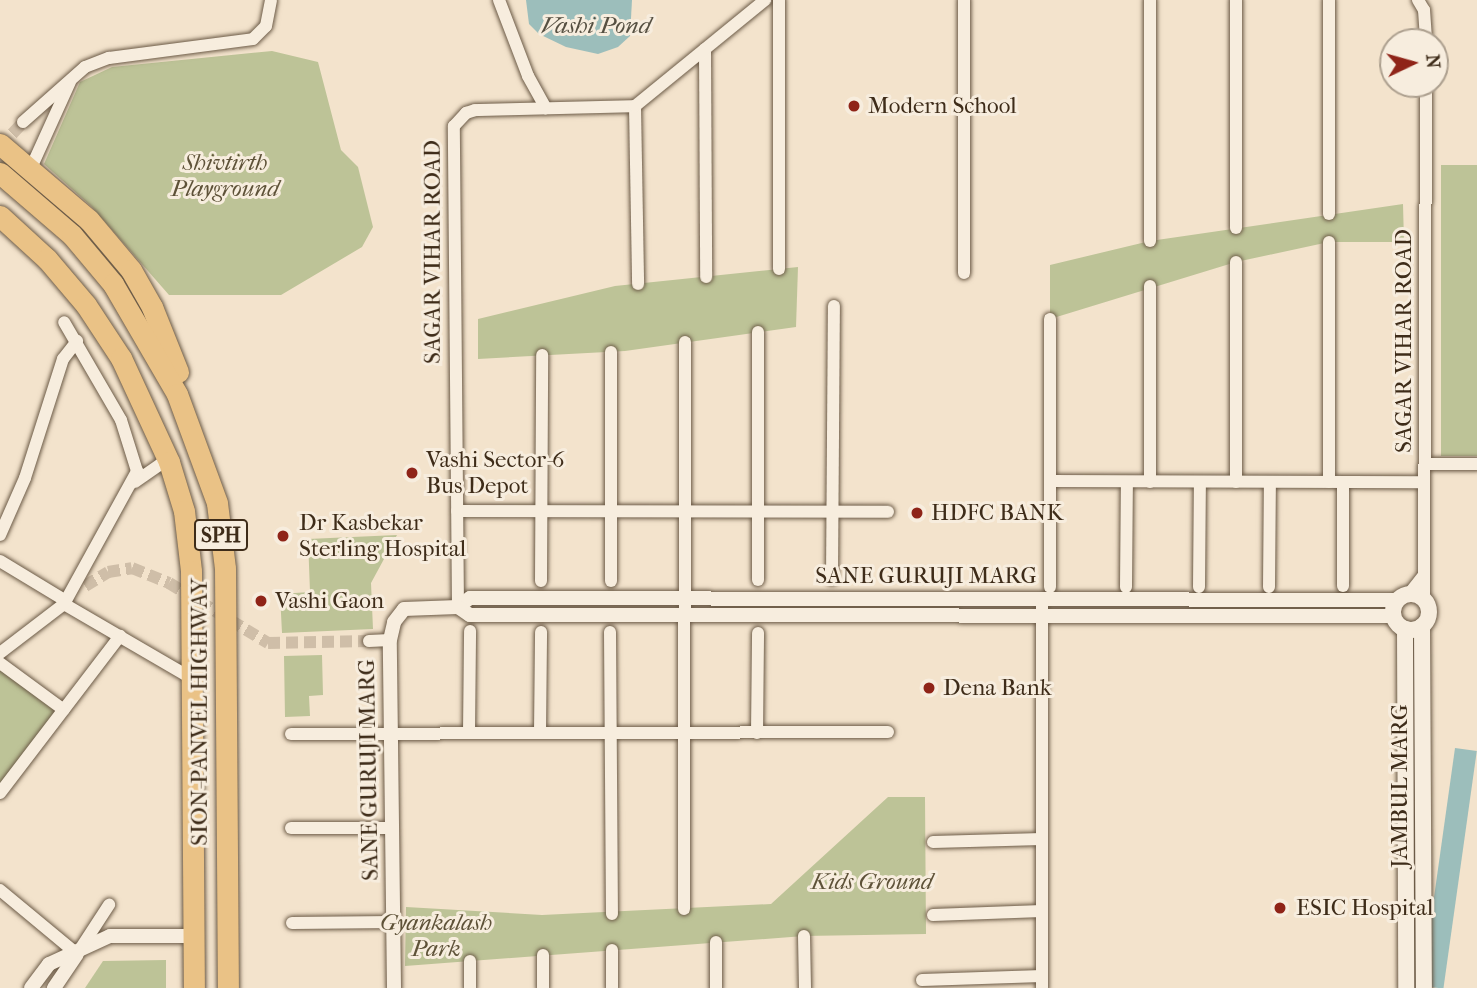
<!DOCTYPE html>
<style>
body{margin:0}
#map{position:relative;width:1477px;height:988px;overflow:hidden;background:#f3e3cc;font-family:"IM FELL French Canon",serif}
div>[style]{position:absolute}
[style*='--x']{left:calc(var(--x)*1px);top:calc(var(--y)*1px);width:calc(var(--w)*1px);rotate:calc(var(--a)*1deg)}
.green>*{inset:0;background:#bdc397;transform-origin:0 0}
.water>*{inset:0;background:#9cbebb;transform-origin:0 0}
.minor-tunnel>*{height:12px;margin-top:-6px;transform-origin:0;background:repeating-linear-gradient(90deg,#cfbea8 0 12px,transparent 0 18px)}
.roads{filter:drop-shadow(0 0 2px #6b5a46) drop-shadow(0 0 2px #6b5a46)}
.minor>*{height:12px;margin:-6px;padding:0 6px;transform-origin:6px;border-radius:6px;background:#f7edde}
.tertiary>*{height:14px;margin:-7px;padding:0 7px;transform-origin:7px;border-radius:7px;background:#f7edde}
.secondary>*{height:16px;margin:-8px;padding:0 8px;transform-origin:8px;border-radius:8px;background:#f7edde}
.secondary>.ring{margin:-8px;padding:0;box-sizing:content-box;background:none;border:16px solid #f7edde;border-radius:50%}
.motorway>*{height:21px;margin:-10.5px;padding:0 10.5px;transform-origin:10.5px;border-radius:10.5px;background:#eac286}
.dots>*{width:19px;height:19px;translate:-50% -50%;box-sizing:border-box;border:4px solid #f7edde;border-radius:50%}
span{translate:-50% -50%;white-space:nowrap;text-align:center;line-height:1.15;-webkit-text-stroke:6px #f7edde;paint-order:stroke}
.shield-label span{padding:2px 5px;background:#f7edde;border:2px solid;border-radius:5px;-webkit-text-stroke-width:0}
.shield-label{font-size:21px;color:#3e2c19;font-weight:700}
.poi-label{font-size:23px;color:#3e2c19}
.left{translate:0 -50%;text-align:left}
.park-label{font-size:23px;color:#5e5238;font-style:italic}
.street-label{font-size:23px;color:#3e2c19}
.water-label{font-size:24px;color:#565042;font-style:italic}
.north{position:absolute;left:1379px;top:28px;width:70px;height:70px;box-sizing:border-box;background:#f7edde;border:2px solid #ada08f;border-radius:50%;rotate:85deg;font-size:19px;font-weight:700;line-height:28px;text-align:center;color:#3e2c19}
.north::after{content:'';display:block;margin:auto;width:24px;height:32px;background:#8f2418;clip-path:polygon(50% 0,100% 100%,50% 72%,0 100%)}
</style>
<div id="map">
<div class="green">
<div style="clip-path:polygon(272px 51px,318px 62px,341px 150px,358px 167px,373px 227px,362px 247px,281px 295px,169px 295px,92px 207px,44px 164px,80px 82px,112px 67px)"></div>
<div style="left:1441px;top:165px;width:36px;height:291px"></div>
<div style="clip-path:polygon(1403px 204px,1404px 242px,1329px 242px,1236px 262px,1050px 319px,1050px 265px,1150px 241px)"></div>
<div style="clip-path:polygon(798px 267px,796px 327px,625px 351px,478px 359px,478px 319px,615px 286px)"></div>
<div style="clip-path:polygon(397px 535px,371px 583px,373px 629px,282px 633px,280px 594px,310px 592px,308px 539px)"></div>
<div style="clip-path:polygon(322px 655px,323px 695px,309px 696px,310px 716px,285px 717px,284px 656px)"></div>
<div style="clip-path:polygon(0 669px,56px 712px,0 784px)"></div>
<div style="clip-path:polygon(888px 797px,925px 797px,926px 934px,804px 936px,405px 966px,406px 907px,542px 915px,771px 904px)"></div>
<div style="clip-path:polygon(166px 960px,166px 988px,85px 988px,103px 961px)"></div>
</div>
<div class="water">
<div style="clip-path:polygon(526px 0,632px 0,630px 36px,618px 47px,598px 54px,566px 47px,539px 34px,529px 24px)"></div>
<div style="left:1455px;top:748px;width:22px;height:240px;rotate:8deg"></div>
</div>
<div class="minor-tunnel">
<div style="--x:0;--y:147;--w:34;--a:-47"></div>
<div style="--x:85;--y:586;--w:27;--a:-31"></div>
<div style="--x:108;--y:572;--w:24;--a:-9"></div>
<div style="--x:132;--y:568;--w:40;--a:22"></div>
<div style="--x:169;--y:583;--w:116;--a:31.2"></div>
<div style="--x:268;--y:643;--w:101;--a:-1.1"></div>
</div>
<div class="roads">
<div class="minor">
<div style="--x:499;--y:0;--w:81;--a:69.1"></div>
<div style="--x:528;--y:76;--w:37;--a:61"></div>
<div style="--x:1150;--y:0;--w:241;--a:90"></div>
<div style="--x:1418;--y:0;--w:12;--a:59"></div>
<div style="--x:1424;--y:10;--w:32;--a:86"></div>
<div style="--x:705;--y:49;--w:228;--a:89.7"></div>
<div style="--x:635;--y:106;--w:178;--a:89"></div>
<div style="--x:23;--y:122;--w:83;--a:-41.6"></div>
<div style="--x:85;--y:67;--w:26;--a:-21"></div>
<div style="--x:109;--y:58;--w:145;--a:-7.5"></div>
<div style="--x:253;--y:39;--w:18;--a:-45"></div>
<div style="--x:266;--y:26;--w:26;--a:-79"></div>
<div style="--x:31;--y:168;--w:94;--a:-65.6"></div>
<div style="--x:1329;--y:214;--w:214;--a:-90"></div>
<div style="--x:1236;--y:228;--w:228;--a:-90"></div>
<div style="--x:1329;--y:242;--w:240;--a:90"></div>
<div style="--x:1236;--y:262;--w:220;--a:90"></div>
<div style="--x:779;--y:269;--w:269;--a:-90"></div>
<div style="--x:964;--y:273;--w:273;--a:-90"></div>
<div style="--x:1150;--y:286;--w:196;--a:90"></div>
<div style="--x:1050;--y:319;--w:268;--a:90"></div>
<div style="--x:1425;--y:464;--w:52;--a:0"></div>
<div style="--x:1050;--y:481;--w:374;--a:0.2"></div>
<div style="--x:135;--y:482;--w:40;--a:-34.9"></div>
<div style="--x:457;--y:511;--w:431;--a:0.1"></div>
<div style="--x:0;--y:535;--w:62;--a:-66.3"></div>
<div style="--x:25;--y:478;--w:125;--a:-72.3"></div>
<div style="--x:63;--y:359;--w:23;--a:-52"></div>
<div style="--x:0;--y:561;--w:77;--a:31.2"></div>
<div style="--x:832;--y:579;--w:273;--a:-89.6"></div>
<div style="--x:758;--y:580;--w:248;--a:-90"></div>
<div style="--x:541;--y:581;--w:226;--a:-89.7"></div>
<div style="--x:611;--y:581;--w:229;--a:-90"></div>
<div style="--x:1343;--y:586;--w:104;--a:-90"></div>
<div style="--x:1126;--y:587;--w:105;--a:-89.5"></div>
<div style="--x:1199;--y:587;--w:105;--a:-89.5"></div>
<div style="--x:1269;--y:587;--w:105;--a:-89.5"></div>
<div style="--x:1409;--y:594;--w:24;--a:-52"></div>
<div style="--x:1424;--y:599;--w:515;--a:-89.78"></div>
<div style="--x:64;--y:604;--w:149;--a:30.2"></div>
<div style="--x:458;--y:607;--w:481;--a:-90.5"></div>
<div style="--x:454;--y:126;--w:18;--a:-47"></div>
<div style="--x:466;--y:113;--w:9;--a:-18"></div>
<div style="--x:475;--y:110;--w:160;--a:-1.4"></div>
<div style="--x:635;--y:106;--w:168;--a:-39.2"></div>
<div style="--x:610;--y:632;--w:282;--a:89.6"></div>
<div style="--x:369;--y:641;--w:21;--a:-3"></div>
<div style="--x:0;--y:653;--w:81;--a:-37.4"></div>
<div style="--x:64;--y:604;--w:152;--a:-61.2"></div>
<div style="--x:137;--y:471;--w:53;--a:-107.4"></div>
<div style="--x:121;--y:420;--w:113;--a:-120.2"></div>
<div style="--x:0;--y:663;--w:79;--a:36.3"></div>
<div style="--x:469;--y:733;--w:102;--a:-89.4"></div>
<div style="--x:540;--y:733;--w:101;--a:-89.4"></div>
<div style="--x:757;--y:733;--w:100;--a:-89.4"></div>
<div style="--x:291;--y:734;--w:597;--a:-0.19"></div>
<div style="--x:0;--y:793;--w:198;--a:-52.6"></div>
<div style="--x:291;--y:828;--w:101;--a:0"></div>
<div style="--x:933;--y:842;--w:109;--a:-1.6"></div>
<div style="--x:0;--y:890;--w:100;--a:39.7"></div>
<div style="--x:77;--y:954;--w:59;--a:-56.9"></div>
<div style="--x:684;--y:909;--w:567;--a:-89.9"></div>
<div style="--x:933;--y:915;--w:109;--a:-2.1"></div>
<div style="--x:292;--y:923;--w:101;--a:-0.6"></div>
<div style="--x:804;--y:936;--w:52;--a:88.9"></div>
<div style="--x:716;--y:942;--w:46;--a:90"></div>
<div style="--x:612;--y:950;--w:38;--a:90"></div>
<div style="--x:543;--y:955;--w:33;--a:90"></div>
<div style="--x:470;--y:961;--w:27;--a:90"></div>
<div style="--x:922;--y:980;--w:120;--a:-1.9"></div>
<div style="--x:1042;--y:988;--w:382;--a:-90"></div>
</div>
<div class="tertiary">
<div style="--x:458;--y:607;--w:15;--a:-37"></div>
<div style="--x:470;--y:598;--w:928;--a:0.12"></div>
<div style="--x:31;--y:988;--w:30;--a:-53"></div>
<div style="--x:49;--y:964;--w:67;--a:-24.7"></div>
<div style="--x:110;--y:936;--w:84;--a:0"></div>
<div style="--x:54;--y:988;--w:41;--a:-55.9"></div>
<div style="--x:394;--y:988;--w:348;--a:-90.7"></div>
<div style="--x:390;--y:640;--w:18;--a:-77"></div>
<div style="--x:394;--y:622;--w:16;--a:-52"></div>
<div style="--x:404;--y:609;--w:54;--a:-2.1"></div>
<div style="--x:458;--y:607;--w:14;--a:34"></div>
<div style="--x:470;--y:615;--w:924;--a:0.06"></div>
</div>
<div class="secondary">
<div class="ring" style="left:1393px;top:594px;width:20px;height:20px"></div>
<div style="--x:1422;--y:626;--w:362;--a:89.7"></div>
<div style="--x:1405;--y:629;--w:359;--a:89.8"></div>
</div>
<div class="motorway">
<div style="--x:0;--y:144;--w:117;--a:40.5"></div>
<div style="--x:89;--y:220;--w:65;--a:50"></div>
<div style="--x:131;--y:270;--w:43;--a:60.4"></div>
<div style="--x:152;--y:307;--w:70;--a:68.2"></div>
<div style="--x:0;--y:173;--w:95;--a:40.7"></div>
<div style="--x:72;--y:235;--w:64;--a:50.1"></div>
<div style="--x:113;--y:284;--w:127;--a:59.8"></div>
<div style="--x:177;--y:394;--w:116;--a:69.8"></div>
<div style="--x:217;--y:503;--w:65;--a:83"></div>
<div style="--x:225;--y:568;--w:420;--a:89.6"></div>
<div style="--x:0;--y:216;--w:64;--a:42.5"></div>
<div style="--x:47;--y:259;--w:60;--a:49.7"></div>
<div style="--x:86;--y:305;--w:64;--a:56.6"></div>
<div style="--x:121;--y:358;--w:115;--a:65.2"></div>
<div style="--x:169;--y:462;--w:51;--a:73"></div>
<div style="--x:184;--y:511;--w:60;--a:83.3"></div>
<div style="--x:191;--y:571;--w:417;--a:89.6"></div>
</div>
</div>
<div class="dots">
<div style="left:854px;top:106px;background:#8f2418"></div>
<div style="left:412px;top:473px;background:#8f2418"></div>
<div style="left:917px;top:513px;background:#8f2418"></div>
<div style="left:283px;top:536px;background:#8f2418"></div>
<div style="left:261px;top:601px;background:#8f2418"></div>
<div style="left:929px;top:688px;background:#8f2418"></div>
<div style="left:1280px;top:908px;background:#8f2418"></div>
</div>
<div class="shield-label">
<span style="left:221px;top:535px">SPH</span>
</div>
<div class="poi-label">
<span class="left" style="left:868px;top:106px">Modern School</span>
<span class="left" style="left:426px;top:473px">Vashi Sector-6<br>Bus Depot</span>
<span class="left" style="left:931px;top:513px">HDFC BANK</span>
<span class="left" style="left:299px;top:536px">Dr Kasbekar<br>Sterling Hospital</span>
<span class="left" style="left:275px;top:601px">Vashi Gaon</span>
<span class="left" style="left:943px;top:688px">Dena Bank</span>
<span class="left" style="left:1296px;top:908px">ESIC Hospital</span>
</div>
<div class="park-label">
<span style="left:225px;top:176px">Shivtirth<br>Playground</span>
<span style="left:872px;top:882px">Kids Ground</span>
<span style="left:436px;top:936px">Gyankalash<br>Park</span>
</div>
<div class="street-label">
<span style="left:433px;top:252px;rotate:-90deg">SAGAR VIHAR ROAD</span>
<span style="left:1404px;top:341px;rotate:-90deg">SAGAR VIHAR ROAD</span>
<span style="left:926px;top:576px">SANE GURUJI MARG</span>
<span style="left:200px;top:712px;rotate:-90deg">SION-PANVEL HIGHWAY</span>
<span style="left:369px;top:770px;rotate:-91deg">SANE GURUJI MARG</span>
<span style="left:1400px;top:786px;rotate:-90deg">JAMBUL MARG</span>
</div>
<div class="water-label">
<span style="left:596px;top:26px">Vashi Pond</span>
</div>
<div class="north">N</div>
</div>
